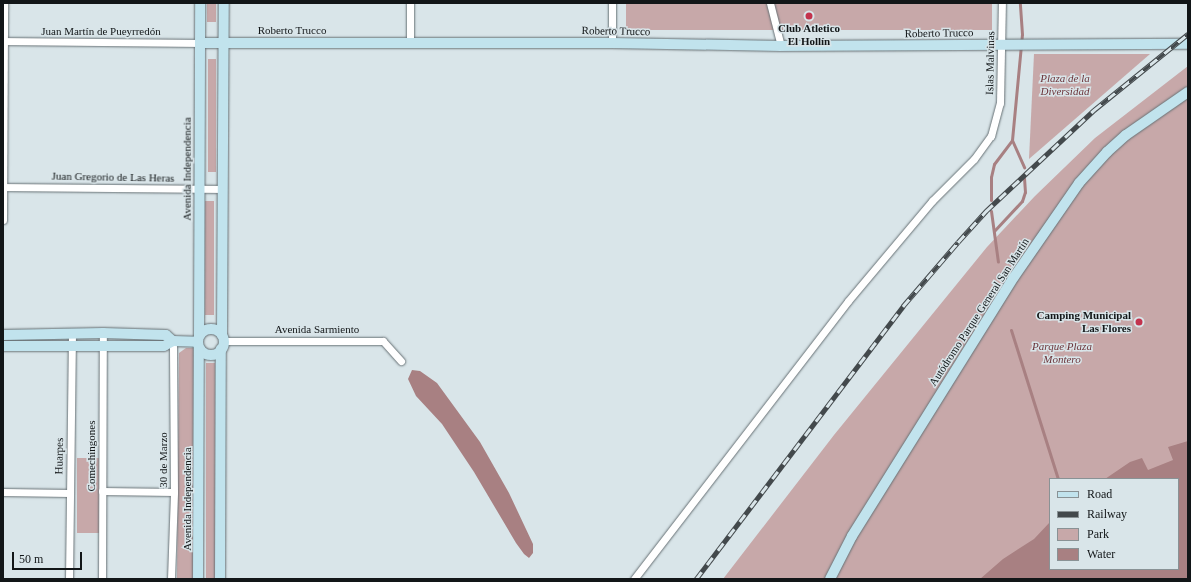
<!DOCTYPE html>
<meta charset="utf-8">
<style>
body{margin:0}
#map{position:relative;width:1191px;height:582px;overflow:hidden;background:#d9e5e9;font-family:Georgia,serif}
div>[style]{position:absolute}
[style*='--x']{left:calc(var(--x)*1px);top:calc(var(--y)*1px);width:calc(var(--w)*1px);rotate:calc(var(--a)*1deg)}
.green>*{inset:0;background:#c7a8a9;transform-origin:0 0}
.water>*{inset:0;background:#a88082}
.stream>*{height:3px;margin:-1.5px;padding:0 1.5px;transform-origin:1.5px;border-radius:1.5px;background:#a88082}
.roads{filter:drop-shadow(0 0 1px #677175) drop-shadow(0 0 1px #677175)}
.street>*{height:7px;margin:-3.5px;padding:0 3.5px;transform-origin:3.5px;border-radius:3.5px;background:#fff}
.secondary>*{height:10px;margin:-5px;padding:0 5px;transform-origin:5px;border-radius:5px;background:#c1e3ed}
.secondary>.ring{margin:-5px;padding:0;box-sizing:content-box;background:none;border:10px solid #c1e3ed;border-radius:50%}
.rail>*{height:4.5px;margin-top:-2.25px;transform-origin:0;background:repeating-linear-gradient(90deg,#d9e5e9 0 9px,#43494c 0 18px);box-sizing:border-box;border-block:1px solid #43494c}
.dots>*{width:11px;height:11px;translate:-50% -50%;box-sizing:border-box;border:2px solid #d9e5e9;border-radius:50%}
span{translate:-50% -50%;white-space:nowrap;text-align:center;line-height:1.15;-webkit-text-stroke:3px #d9e5e9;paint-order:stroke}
.poi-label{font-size:11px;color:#121618;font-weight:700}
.right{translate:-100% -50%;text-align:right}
.street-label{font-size:11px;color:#121618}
.park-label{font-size:11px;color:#6b3339;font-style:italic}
.frame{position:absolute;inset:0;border:4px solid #121618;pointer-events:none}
.legend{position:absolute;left:1049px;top:478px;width:130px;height:92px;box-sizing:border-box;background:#d9e5e9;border:1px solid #899295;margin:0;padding:5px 7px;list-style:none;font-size:12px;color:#121618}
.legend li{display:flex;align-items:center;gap:8px;height:20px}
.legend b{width:20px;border:1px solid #899295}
.scale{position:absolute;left:12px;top:552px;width:70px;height:18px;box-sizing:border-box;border:2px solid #121618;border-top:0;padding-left:5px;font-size:12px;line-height:14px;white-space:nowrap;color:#121618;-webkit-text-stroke:3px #d9e5e9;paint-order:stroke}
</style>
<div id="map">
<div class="green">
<div style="left:207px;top:3px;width:9px;height:19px"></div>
<div style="left:626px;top:3px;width:366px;height:27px"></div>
<div style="clip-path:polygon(1034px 54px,1150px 54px,1029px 159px)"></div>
<div style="left:208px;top:59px;width:8px;height:113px"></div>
<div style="clip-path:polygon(evenodd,1188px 66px,1188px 579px,723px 579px,834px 435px,987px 247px,1035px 196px,1095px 138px,1188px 66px,1050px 479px,1178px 479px,1178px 569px,1050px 569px,1050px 479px)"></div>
<div style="left:205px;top:201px;width:9px;height:114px"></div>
<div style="clip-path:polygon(186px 348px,194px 348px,195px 579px,177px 579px,179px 353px)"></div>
<div style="left:206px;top:363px;width:9px;height:216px"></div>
<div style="left:77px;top:458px;width:22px;height:75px"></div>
</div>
<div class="water">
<div style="clip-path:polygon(412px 370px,420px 371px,437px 383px,480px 442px,509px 493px,533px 544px,533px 553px,529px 558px,524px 554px,516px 543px,474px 472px,442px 424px,416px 396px,408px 379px)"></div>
<div style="clip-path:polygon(1188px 441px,1188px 579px,980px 579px,1003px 559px,1034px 539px,1050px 522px,1050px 569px,1178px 569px,1178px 479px,1105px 479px,1130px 462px,1142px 458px,1148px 470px,1173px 460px,1168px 447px)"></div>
</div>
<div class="stream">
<div style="--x:1012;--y:140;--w:30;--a:66"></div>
<div style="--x:991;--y:200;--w:23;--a:-90"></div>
<div style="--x:991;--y:177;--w:13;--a:-77"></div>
<div style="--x:994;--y:164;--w:30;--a:-53"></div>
<div style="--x:1012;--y:140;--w:106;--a:-84.6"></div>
<div style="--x:1022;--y:34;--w:31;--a:-94"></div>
<div style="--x:991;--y:211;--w:51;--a:82.2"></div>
<div style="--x:994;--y:231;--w:41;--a:-47"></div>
<div style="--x:1022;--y:201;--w:9;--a:-72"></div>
<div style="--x:1025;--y:192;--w:14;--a:-94"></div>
<div style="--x:1011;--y:330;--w:156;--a:72.5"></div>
</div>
<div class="roads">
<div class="street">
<div style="--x:770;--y:3;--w:44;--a:75.7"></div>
<div style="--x:3;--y:41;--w:197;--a:0.6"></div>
<div style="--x:410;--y:43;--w:40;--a:-90"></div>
<div style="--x:612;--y:43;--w:40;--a:-90"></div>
<div style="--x:3;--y:187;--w:219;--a:0.5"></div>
<div style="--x:3;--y:220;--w:217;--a:-89.7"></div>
<div style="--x:223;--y:341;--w:160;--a:0"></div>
<div style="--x:383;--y:341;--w:27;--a:48"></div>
<div style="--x:102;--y:491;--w:72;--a:0.8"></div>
<div style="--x:3;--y:492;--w:67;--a:0.9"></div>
<div style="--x:69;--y:579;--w:245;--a:-89.3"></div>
<div style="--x:102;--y:579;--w:246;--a:-89.8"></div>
<div style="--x:171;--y:579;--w:87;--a:-88"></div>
<div style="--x:174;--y:492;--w:151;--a:-90.4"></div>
<div style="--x:634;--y:579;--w:351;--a:-52.4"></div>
<div style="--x:848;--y:301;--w:131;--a:-50"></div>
<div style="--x:932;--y:201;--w:59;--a:-45"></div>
<div style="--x:974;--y:159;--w:29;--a:-54"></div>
<div style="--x:991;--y:136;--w:34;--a:-75"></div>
<div style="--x:1000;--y:103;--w:100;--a:-88.9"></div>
</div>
<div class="secondary">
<div style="--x:200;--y:43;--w:412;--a:0"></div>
<div style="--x:612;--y:43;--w:169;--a:1"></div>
<div style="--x:781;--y:46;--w:407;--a:-0.3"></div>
<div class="ring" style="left:198px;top:329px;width:16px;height:16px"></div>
<div style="--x:3;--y:335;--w:100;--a:-1.1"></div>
<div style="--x:103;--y:333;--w:63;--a:1.8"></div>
<div style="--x:166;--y:335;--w:9;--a:41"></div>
<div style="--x:173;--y:341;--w:24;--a:2"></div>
<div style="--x:222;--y:335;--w:332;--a:-89.7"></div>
<div style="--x:199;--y:336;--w:333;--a:-89.8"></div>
<div style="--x:3;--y:346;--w:161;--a:0"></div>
<div style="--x:164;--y:346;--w:10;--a:-29"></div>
<div style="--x:198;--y:579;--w:231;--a:-89.8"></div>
<div style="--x:220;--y:579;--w:230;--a:-89.8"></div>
<div style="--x:830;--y:579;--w:48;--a:-62.9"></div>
<div style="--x:852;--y:536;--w:305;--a:-58"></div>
<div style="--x:1014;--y:277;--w:114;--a:-55.3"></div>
<div style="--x:1079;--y:183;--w:42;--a:-47.9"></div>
<div style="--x:1107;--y:152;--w:25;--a:-42"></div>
<div style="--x:1126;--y:135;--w:75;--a:-34.7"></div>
</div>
</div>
<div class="rail">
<div style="--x:696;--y:579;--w:343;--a:-52.8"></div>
<div style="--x:903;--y:306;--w:84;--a:-49.3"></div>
<div style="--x:958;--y:242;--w:42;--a:-47.9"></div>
<div style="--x:986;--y:211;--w:148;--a:-43.1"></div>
<div style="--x:1094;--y:110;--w:121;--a:-39"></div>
</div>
<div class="dots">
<div style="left:809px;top:16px;background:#c3334d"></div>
<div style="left:1139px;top:322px;background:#c3334d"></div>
</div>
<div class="poi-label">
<span style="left:809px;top:35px">Club Atletico<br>El Hollín</span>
<span class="right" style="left:1131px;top:322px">Camping Municipal<br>Las Flores</span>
</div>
<div class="street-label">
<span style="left:292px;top:30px">Roberto Trucco</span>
<span style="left:101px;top:31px">Juan Martín de Pueyrredón</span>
<span style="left:616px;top:31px;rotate:1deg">Roberto Trucco</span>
<span style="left:939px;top:33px;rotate:-1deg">Roberto Trucco</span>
<span style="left:990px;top:63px;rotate:-89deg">Islas Malvinas</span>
<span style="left:187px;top:169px;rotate:-90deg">Avenida Independencia</span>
<span style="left:113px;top:177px;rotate:1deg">Juan Gregorio de Las Heras</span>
<span style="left:979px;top:312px;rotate:-57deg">Autódromo Parque General San Martín</span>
<span style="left:317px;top:329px">Avenida Sarmiento</span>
<span style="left:59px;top:456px;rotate:-89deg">Huarpes</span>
<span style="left:91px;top:456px;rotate:-90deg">Comechingones</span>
<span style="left:163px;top:460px;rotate:-90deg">30 de Marzo</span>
<span style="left:187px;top:499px;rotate:-90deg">Avenida Independencia</span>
</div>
<div class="park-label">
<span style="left:1065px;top:85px">Plaza de la<br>Diversidad</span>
<span style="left:1062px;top:353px">Parque Plaza<br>Montero</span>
</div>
<div class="frame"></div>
<ul class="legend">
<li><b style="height:5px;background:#c1e3ed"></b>Road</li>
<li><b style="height:5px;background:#43494c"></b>Railway</li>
<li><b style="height:11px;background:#c7a8a9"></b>Park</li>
<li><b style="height:11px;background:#a88082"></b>Water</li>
</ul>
<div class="scale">50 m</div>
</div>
